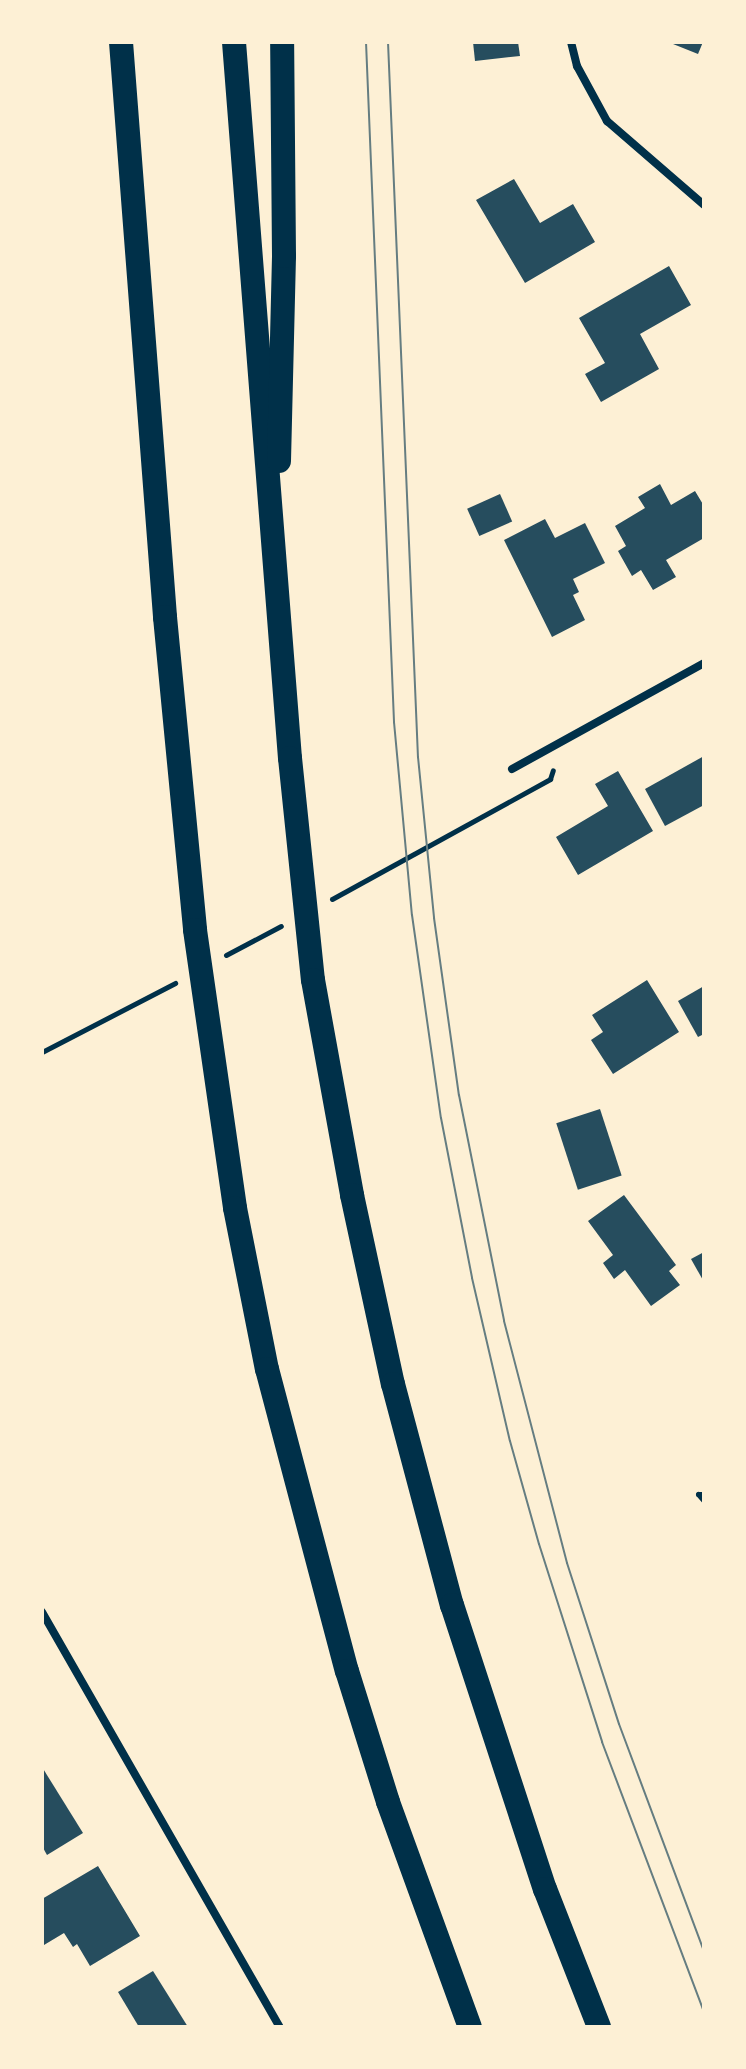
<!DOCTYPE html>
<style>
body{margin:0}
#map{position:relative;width:746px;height:2069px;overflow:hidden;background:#fdf0d5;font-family:"Titillium Web",sans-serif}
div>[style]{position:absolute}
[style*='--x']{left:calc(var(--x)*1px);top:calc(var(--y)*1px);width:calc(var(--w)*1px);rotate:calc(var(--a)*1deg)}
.building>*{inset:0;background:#264d5e;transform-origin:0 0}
.path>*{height:5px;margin:-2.5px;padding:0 2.5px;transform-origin:2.5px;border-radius:2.5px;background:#003049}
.minor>*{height:8px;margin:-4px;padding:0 4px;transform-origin:4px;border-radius:4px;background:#003049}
.motorway>*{height:24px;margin:-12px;padding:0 12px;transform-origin:12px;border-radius:12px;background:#003049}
.tram>*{height:2px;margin:-1px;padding:0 1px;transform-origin:1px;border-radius:1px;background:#657d81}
span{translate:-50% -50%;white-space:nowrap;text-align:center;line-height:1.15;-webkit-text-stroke:6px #fdf0d5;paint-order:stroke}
.frame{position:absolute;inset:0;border:44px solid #fdf0d5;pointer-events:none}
</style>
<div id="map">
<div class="building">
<div style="clip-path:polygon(473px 42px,518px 42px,520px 56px,475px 61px)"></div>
<div style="clip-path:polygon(668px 42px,703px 42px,698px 54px)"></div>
<div style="clip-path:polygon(514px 179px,540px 223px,573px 204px,595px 242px,525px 283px,476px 200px)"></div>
<div style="clip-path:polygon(669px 266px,691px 305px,640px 334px,659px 369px,601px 402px,585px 374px,605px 363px,579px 318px)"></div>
<div style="clip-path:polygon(660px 484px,671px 505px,695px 491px,704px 506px,704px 538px,666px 560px,676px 577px,653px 590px,641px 570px,632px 576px,618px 551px,626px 546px,615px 526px,645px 508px,638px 497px)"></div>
<div style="left:500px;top:494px;width:30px;height:36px;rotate:66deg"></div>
<div style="clip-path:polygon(545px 519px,555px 538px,585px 523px,605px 563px,573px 579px,579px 592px,573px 595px,585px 620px,552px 637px,504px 540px)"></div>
<div style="clip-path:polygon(704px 756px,704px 805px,665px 826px,645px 789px)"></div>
<div style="clip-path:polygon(618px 771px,653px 831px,578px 875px,556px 837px,608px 806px,595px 784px)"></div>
<div style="clip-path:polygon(647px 980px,679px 1032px,613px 1074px,591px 1040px,603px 1032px,592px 1015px)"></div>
<div style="clip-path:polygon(704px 986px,704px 1034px,698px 1037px,678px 1001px)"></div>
<div style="left:600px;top:1109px;width:70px;height:46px;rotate:72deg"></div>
<div style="clip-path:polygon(624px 1195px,676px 1265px,669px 1271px,680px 1285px,651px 1306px,625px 1270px,614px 1279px,603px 1263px,613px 1255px,588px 1221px)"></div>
<div style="clip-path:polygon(704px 1252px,704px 1282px,691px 1259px)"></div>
<div style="clip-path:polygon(42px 1767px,83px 1833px,47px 1855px,42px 1846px)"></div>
<div style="clip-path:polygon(98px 1866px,140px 1936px,90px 1966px,77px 1944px,73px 1947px,64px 1933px,44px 1945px,42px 1899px)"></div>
<div style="clip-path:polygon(153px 1971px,188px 2027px,139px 2027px,118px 1992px)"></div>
</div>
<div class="path">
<div style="--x:332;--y:899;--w:249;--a:-28.8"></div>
<div style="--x:550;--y:779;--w:9;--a:-72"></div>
<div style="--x:226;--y:955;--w:62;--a:-27.8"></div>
<div style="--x:42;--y:1052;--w:150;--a:-27.4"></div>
<div style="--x:704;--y:1494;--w:6;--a:180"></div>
<div style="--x:698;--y:1494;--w:9;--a:49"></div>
</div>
<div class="minor">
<div style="--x:571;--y:42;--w:25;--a:76"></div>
<div style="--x:577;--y:66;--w:63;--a:61.4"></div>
<div style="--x:607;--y:121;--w:128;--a:40.9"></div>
<div style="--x:512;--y:769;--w:219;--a:-28.9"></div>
<div style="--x:42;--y:1612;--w:478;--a:60.2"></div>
</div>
<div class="motorway">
<div style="--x:121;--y:42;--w:577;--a:85.62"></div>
<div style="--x:165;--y:617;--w:314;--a:84.5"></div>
<div style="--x:195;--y:930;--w:281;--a:81.8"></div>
<div style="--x:235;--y:1208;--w:164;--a:78.8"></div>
<div style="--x:267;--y:1369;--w:312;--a:75.2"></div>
<div style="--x:347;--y:1671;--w:137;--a:72.6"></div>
<div style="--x:388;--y:1802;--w:239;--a:70"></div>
<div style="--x:234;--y:42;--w:718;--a:85.53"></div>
<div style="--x:290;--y:758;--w:223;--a:84.1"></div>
<div style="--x:313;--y:980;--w:219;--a:79.7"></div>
<div style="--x:352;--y:1195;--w:193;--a:77.8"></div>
<div style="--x:393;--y:1384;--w:229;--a:75.1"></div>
<div style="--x:452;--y:1605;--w:299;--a:71.9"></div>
<div style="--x:545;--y:1889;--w:148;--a:68.6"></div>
<div style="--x:279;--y:461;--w:205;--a:-88.6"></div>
<div style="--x:284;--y:256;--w:214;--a:-90.5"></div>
</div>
<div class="tram">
<div style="--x:366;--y:42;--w:681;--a:87.64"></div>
<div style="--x:394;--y:722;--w:194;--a:84.7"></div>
<div style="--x:412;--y:915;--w:205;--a:81.9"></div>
<div style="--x:441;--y:1118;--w:163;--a:79"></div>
<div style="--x:472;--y:1278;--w:167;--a:76.9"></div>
<div style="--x:510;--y:1441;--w:107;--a:74.3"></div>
<div style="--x:539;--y:1544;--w:208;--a:72.3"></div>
<div style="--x:602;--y:1742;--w:289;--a:69.3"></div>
<div style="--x:388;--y:42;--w:716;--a:87.6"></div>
<div style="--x:418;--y:757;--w:162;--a:84.3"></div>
<div style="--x:434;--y:918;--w:179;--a:82"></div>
<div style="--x:459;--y:1095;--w:230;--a:78.7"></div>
<div style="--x:504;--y:1321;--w:250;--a:75.4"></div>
<div style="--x:567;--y:1563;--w:169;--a:72.1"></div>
<div style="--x:619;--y:1724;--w:242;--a:69.5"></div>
</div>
<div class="frame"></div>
</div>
